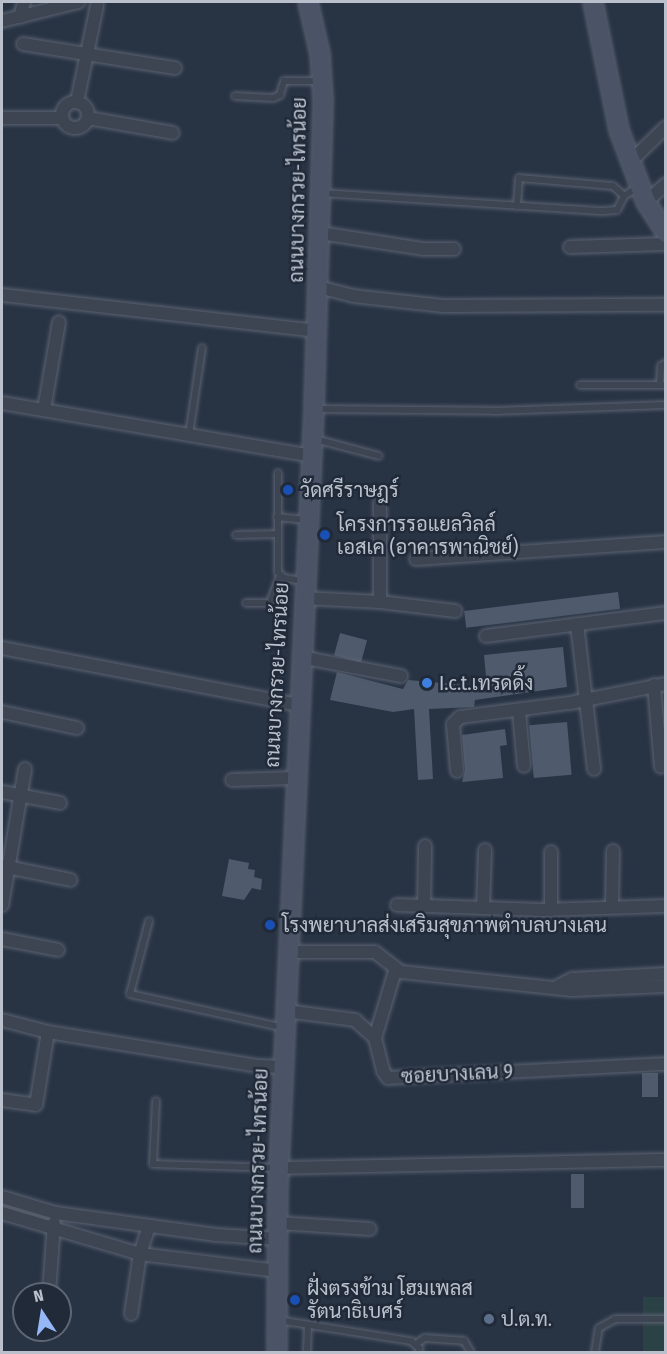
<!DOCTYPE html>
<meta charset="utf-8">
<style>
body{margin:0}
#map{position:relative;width:667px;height:1354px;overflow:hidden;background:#283344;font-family:"Fira Sans Condensed",Sarabun,sans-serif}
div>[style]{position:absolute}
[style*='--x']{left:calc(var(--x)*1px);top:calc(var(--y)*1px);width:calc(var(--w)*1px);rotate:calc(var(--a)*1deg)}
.green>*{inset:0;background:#2a4145;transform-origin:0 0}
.building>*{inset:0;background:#4f5a6d;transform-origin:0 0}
.roads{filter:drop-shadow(0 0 2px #5b6371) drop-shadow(0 0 2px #5b6371)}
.lane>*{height:6px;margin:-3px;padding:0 3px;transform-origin:3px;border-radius:3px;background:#3d4553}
.street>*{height:12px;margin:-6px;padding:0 6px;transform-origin:6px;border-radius:6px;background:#3d4553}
.street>.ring{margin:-6px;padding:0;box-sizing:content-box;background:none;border:12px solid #3d4553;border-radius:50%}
.secondary>*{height:18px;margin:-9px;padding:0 9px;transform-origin:9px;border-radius:9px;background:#4b5466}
.dots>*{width:16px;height:16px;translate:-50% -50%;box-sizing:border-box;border:3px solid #212a39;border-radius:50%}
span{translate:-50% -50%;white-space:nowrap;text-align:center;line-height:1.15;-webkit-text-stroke:5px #212a39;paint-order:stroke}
.street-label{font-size:20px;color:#bac1cd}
.poi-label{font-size:20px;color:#bac1cd}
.left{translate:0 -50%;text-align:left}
.frame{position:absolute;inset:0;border:3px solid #bac1cd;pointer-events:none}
.north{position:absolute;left:12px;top:1282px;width:60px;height:60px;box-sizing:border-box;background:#212a39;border:2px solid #5e6674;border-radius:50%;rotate:348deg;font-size:16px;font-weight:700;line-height:24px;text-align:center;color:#bac1cd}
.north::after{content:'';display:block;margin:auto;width:21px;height:27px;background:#96b7f6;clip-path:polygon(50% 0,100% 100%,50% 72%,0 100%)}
</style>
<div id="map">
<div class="green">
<div style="left:665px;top:1297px;width:55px;height:22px;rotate:90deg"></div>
</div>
<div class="building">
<div style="left:618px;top:592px;width:17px;height:155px;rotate:83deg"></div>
<div style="left:340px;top:633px;width:28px;height:23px;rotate:15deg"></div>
<div style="clip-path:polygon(563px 647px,567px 687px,475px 700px,474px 707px,429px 709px,433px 779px,418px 780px,414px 709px,393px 712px,330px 700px,337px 672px,403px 689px,408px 680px,487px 687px,484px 655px)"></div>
<div style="left:567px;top:722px;width:53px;height:38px;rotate:85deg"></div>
<div style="clip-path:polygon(505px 729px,507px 745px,500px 746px,503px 778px,462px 782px,465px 770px,462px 735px)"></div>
<div style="clip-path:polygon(229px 859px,249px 863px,248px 869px,255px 870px,254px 877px,262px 879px,261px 890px,252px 888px,244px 900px,222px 896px)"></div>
<div style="left:642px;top:1073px;width:16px;height:24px"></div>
<div style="left:571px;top:1174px;width:13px;height:34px"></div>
</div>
<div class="roads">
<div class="lane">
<div style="--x:235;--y:96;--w:38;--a:3"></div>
<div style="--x:273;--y:98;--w:8;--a:-23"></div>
<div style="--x:280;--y:95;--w:15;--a:-74"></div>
<div style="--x:284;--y:81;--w:37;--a:0"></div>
<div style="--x:321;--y:193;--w:283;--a:3.7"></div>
<div style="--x:603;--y:211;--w:14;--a:-4"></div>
<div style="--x:617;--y:210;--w:16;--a:-63"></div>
<div style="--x:624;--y:196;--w:17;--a:-33"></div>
<div style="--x:517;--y:206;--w:28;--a:-86"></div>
<div style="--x:519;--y:178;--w:94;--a:4.9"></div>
<div style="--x:613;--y:186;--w:15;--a:42"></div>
<div style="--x:580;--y:385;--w:86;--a:0"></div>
<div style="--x:660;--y:385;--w:19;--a:-87"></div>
<div style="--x:661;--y:366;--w:6;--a:-31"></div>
<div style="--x:317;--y:409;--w:177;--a:0.6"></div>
<div style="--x:494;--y:411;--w:172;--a:-2"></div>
<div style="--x:189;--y:435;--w:88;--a:-81.5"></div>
<div style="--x:315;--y:439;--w:66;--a:14.9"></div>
<div style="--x:278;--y:473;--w:99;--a:90"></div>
<div style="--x:278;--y:572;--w:8;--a:45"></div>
<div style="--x:284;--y:578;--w:20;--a:9"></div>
<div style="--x:277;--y:517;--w:29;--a:6"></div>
<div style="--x:236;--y:535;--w:42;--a:-1.4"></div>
<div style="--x:246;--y:603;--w:24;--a:0"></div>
<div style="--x:270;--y:603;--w:30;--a:-70"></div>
<div style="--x:149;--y:921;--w:75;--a:104.6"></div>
<div style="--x:130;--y:994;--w:158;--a:12.4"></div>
<div style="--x:156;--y:1101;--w:63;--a:92.7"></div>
<div style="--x:153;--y:1164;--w:125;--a:1.8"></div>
<div style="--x:278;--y:1320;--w:135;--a:9"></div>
<div style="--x:411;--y:1341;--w:11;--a:41"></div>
<div style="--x:419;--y:1348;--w:4;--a:90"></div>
<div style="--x:416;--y:1344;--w:11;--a:-34"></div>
<div style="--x:425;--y:1338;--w:39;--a:4"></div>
<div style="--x:464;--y:1341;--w:13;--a:58"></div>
<div style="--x:307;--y:1352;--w:27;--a:-88"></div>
<div style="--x:595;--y:1352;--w:24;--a:-81"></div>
<div style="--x:599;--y:1328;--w:18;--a:-29"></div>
<div style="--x:615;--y:1319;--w:51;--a:0"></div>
</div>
<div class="street">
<div style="--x:20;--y:17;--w:16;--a:-75"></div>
<div style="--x:2;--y:21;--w:79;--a:-13.9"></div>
<div style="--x:23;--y:44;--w:154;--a:9"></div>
<div class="ring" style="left:62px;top:102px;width:14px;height:14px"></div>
<div style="--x:77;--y:102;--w:99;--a:-78.3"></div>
<div style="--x:2;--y:118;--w:59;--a:0"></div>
<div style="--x:88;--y:118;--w:86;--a:10"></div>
<div style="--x:630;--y:162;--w:50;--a:-44.2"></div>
<div style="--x:646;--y:202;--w:27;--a:-42"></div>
<div style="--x:320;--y:233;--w:104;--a:8.8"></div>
<div style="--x:423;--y:249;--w:31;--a:0"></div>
<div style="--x:570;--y:247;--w:96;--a:-1.8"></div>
<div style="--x:318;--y:287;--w:36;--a:14"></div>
<div style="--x:353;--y:296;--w:91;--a:6.3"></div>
<div style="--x:443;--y:306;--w:223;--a:-0.3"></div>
<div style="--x:2;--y:295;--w:316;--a:6.5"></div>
<div style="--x:2;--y:403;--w:314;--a:9.7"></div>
<div style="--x:44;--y:410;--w:89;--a:-80.3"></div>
<div style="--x:416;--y:559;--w:251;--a:-3.9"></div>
<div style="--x:303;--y:598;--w:77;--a:3"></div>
<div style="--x:380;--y:602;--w:100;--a:-90"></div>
<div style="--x:380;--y:602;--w:76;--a:6.8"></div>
<div style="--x:577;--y:624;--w:146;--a:83.3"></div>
<div style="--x:486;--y:636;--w:181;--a:-7.3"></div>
<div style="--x:2;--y:648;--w:300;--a:10.9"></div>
<div style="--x:300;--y:657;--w:103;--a:10.7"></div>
<div style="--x:654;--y:685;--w:82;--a:85.1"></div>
<div style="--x:519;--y:711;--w:55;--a:84.8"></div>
<div style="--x:2;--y:712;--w:77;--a:12"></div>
<div style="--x:457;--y:771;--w:47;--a:-94.9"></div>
<div style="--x:453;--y:724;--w:10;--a:-45"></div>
<div style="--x:460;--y:717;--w:111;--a:-7.3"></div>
<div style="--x:570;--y:703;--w:98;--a:-11.2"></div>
<div style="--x:232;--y:780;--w:62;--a:-1.8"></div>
<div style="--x:2;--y:792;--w:59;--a:10.7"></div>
<div style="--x:2;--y:866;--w:70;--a:11.5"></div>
<div style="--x:2;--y:905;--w:138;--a:-80.4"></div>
<div style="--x:397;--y:905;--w:145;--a:2"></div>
<div style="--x:542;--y:910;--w:124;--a:-1.8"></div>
<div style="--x:424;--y:906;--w:60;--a:-89"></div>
<div style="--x:612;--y:907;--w:56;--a:-89"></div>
<div style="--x:483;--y:908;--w:58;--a:-88"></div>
<div style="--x:551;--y:910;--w:58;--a:-90"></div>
<div style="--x:2;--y:939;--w:57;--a:11.1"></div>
<div style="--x:287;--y:952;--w:88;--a:0"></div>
<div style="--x:375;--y:952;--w:33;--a:38"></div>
<div style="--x:401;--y:972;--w:172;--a:6"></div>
<div style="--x:572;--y:990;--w:94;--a:-2.4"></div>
<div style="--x:558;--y:986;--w:16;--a:-27"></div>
<div style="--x:572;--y:979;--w:94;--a:-3"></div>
<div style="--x:286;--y:1011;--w:70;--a:7.4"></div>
<div style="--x:355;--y:1020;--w:27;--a:42"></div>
<div style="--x:375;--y:1038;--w:34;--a:76"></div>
<div style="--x:383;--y:1071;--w:9;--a:54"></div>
<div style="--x:388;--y:1078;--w:278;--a:-2.9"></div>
<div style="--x:2;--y:1020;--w:48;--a:14.6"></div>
<div style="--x:48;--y:1032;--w:212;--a:9.2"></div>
<div style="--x:257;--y:1066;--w:27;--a:2"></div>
<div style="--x:375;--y:1038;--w:70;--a:-73.4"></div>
<div style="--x:2;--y:1100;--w:34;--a:8"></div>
<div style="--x:36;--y:1105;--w:74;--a:-80.7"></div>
<div style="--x:279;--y:1168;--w:387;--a:-1.2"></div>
<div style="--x:2;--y:1197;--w:56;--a:16.5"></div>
<div style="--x:56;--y:1213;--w:162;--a:7.8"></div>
<div style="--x:217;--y:1235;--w:61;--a:3.8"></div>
<div style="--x:2;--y:1213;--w:144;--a:16.5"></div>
<div style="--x:140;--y:1254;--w:139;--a:7"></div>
<div style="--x:278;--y:1223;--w:92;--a:3.7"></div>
<div style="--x:49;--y:1294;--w:71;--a:-86"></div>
<div style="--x:131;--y:1314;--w:61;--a:-81.5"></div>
<div style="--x:140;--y:1254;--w:28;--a:-72"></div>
</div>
<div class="secondary">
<div style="--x:593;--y:2;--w:131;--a:78.5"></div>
<div style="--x:619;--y:130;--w:77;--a:69.4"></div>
<div style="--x:646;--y:202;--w:37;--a:57"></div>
<div style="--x:277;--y:1352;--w:164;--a:-89.7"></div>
<div style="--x:278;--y:1188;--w:780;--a:-87.35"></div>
<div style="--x:314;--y:409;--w:310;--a:-88.3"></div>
<div style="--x:323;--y:99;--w:45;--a:-93.8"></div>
<div style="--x:320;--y:54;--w:53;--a:-103"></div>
</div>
</div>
<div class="dots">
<div style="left:288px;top:490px;background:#1a4fb4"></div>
<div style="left:325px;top:535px;background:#1a4fb4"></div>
<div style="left:427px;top:683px;background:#3f7fe0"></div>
<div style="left:270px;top:925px;background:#1a4fb4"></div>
<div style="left:295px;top:1300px;background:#1a4fb4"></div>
<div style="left:489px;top:1319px;background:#5c6f8a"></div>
</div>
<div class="street-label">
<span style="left:298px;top:190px;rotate:-89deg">ถนนบางกรวย-ไทรน้อย</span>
<span style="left:277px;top:675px;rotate:-87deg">ถนนบางกรวย-ไทรน้อย</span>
<span style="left:457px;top:1074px;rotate:-3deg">ซอยบางเลน 9</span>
<span style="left:258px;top:1161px;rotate:-88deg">ถนนบางกรวย-ไทรน้อย</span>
</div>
<div class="poi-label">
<span class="left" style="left:300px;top:490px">วัดศรีราษฎร์</span>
<span class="left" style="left:337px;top:536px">โครงการรอแยลวิลล์<br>เอสเค (อาคารพาณิชย์)</span>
<span class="left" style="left:439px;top:683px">I.c.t.เทรดดิ้ง</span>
<span class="left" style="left:282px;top:925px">โรงพยาบาลส่งเสริมสุขภาพตำบลบางเลน</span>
<span class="left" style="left:307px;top:1300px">ฝั่งตรงข้าม โฮมเพลส<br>รัตนาธิเบศร์</span>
<span class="left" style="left:501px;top:1319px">ป.ต.ท.</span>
</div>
<div class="frame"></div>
<div class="north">N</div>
</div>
